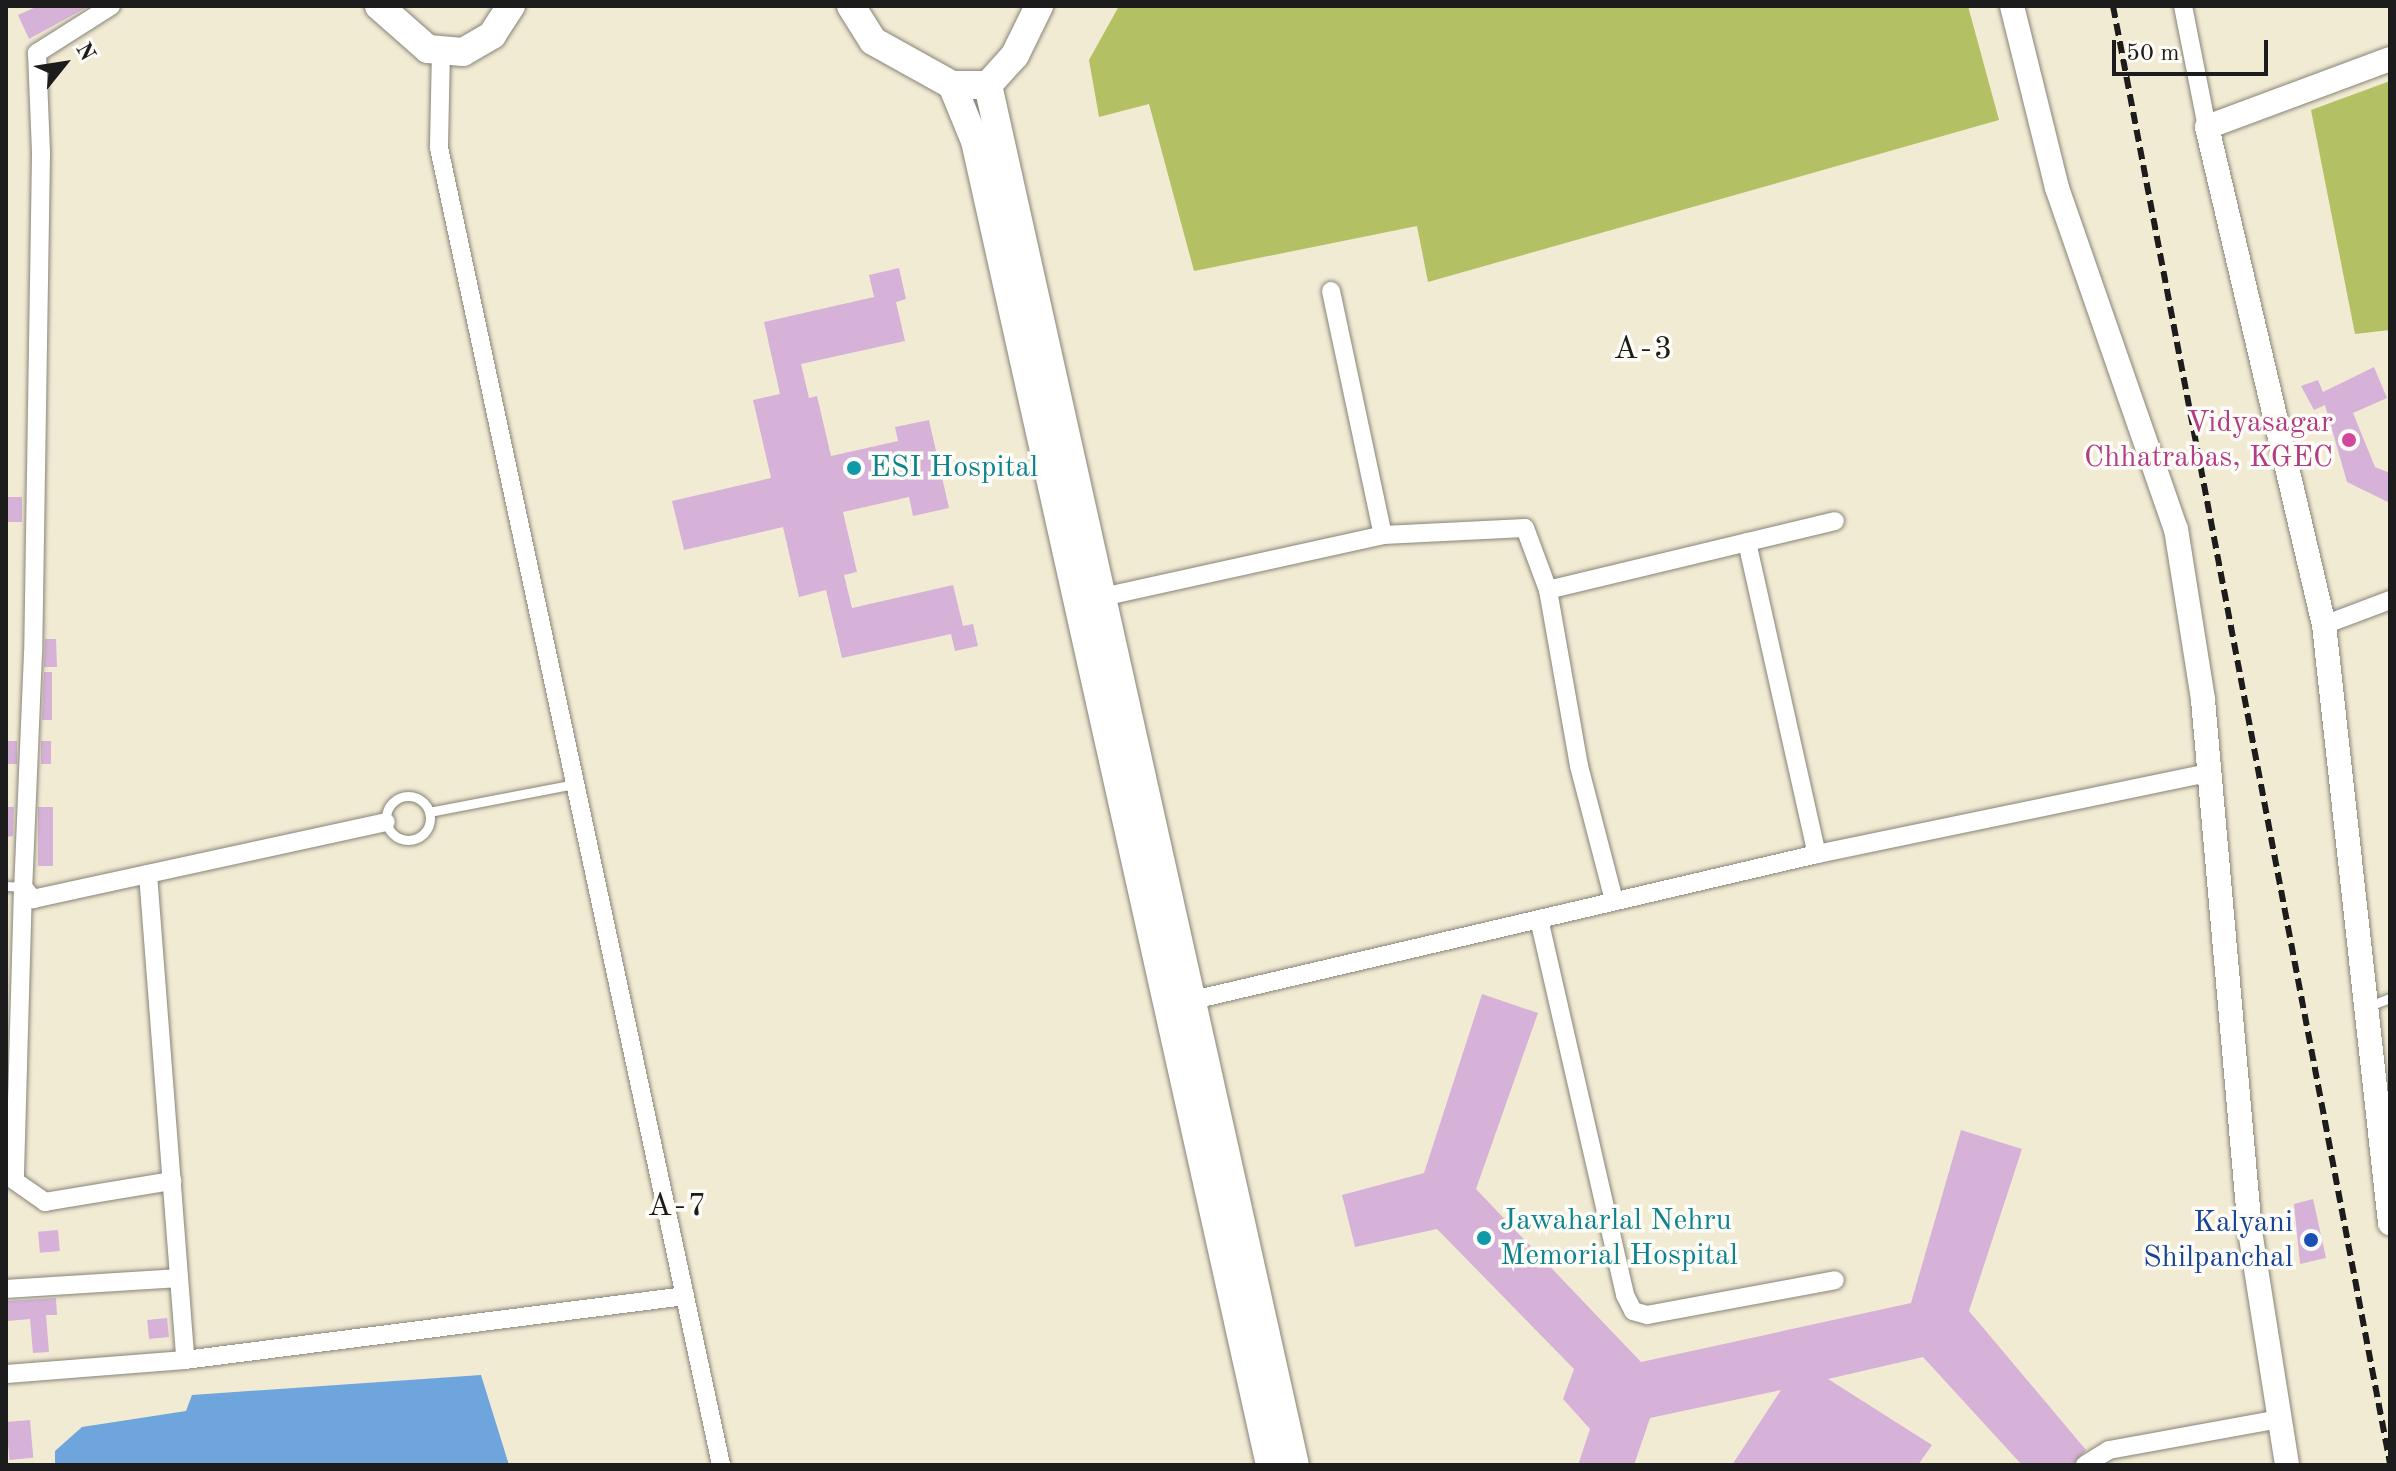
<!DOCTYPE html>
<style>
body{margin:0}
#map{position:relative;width:2396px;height:1471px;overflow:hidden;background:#f2ebd4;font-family:"Old Standard TT",serif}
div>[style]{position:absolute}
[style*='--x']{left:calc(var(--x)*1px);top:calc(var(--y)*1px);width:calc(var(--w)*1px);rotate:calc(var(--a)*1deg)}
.green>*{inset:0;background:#b3c063}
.water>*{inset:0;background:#6da5dc}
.building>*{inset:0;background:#d6b2d8;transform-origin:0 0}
.roads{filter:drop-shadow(0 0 2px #878478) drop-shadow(0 0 2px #878478)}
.lane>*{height:9px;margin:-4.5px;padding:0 4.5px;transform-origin:4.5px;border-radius:4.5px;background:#fff}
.lane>.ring{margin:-4.5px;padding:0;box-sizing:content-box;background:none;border:9px solid #fff;border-radius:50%}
.street>*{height:18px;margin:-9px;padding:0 9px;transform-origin:9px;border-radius:9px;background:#fff}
.secondary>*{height:24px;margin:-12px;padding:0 12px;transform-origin:12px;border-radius:12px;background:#fff}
.primary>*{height:28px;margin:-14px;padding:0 14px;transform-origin:14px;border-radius:14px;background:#fff}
.rail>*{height:6px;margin-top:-3px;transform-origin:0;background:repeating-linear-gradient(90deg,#1c1c1c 0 12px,transparent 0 18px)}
.dots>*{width:22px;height:22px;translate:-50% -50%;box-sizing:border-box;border:4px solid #fdfcf7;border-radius:50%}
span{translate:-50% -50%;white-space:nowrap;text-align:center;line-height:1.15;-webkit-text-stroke:7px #fdfcf7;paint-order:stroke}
.hotel-label{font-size:30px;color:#b23c85}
.right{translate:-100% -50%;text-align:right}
.culture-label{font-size:30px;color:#0d838f}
.left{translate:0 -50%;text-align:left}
.transit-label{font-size:30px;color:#164399}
.neighbourhood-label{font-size:32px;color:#1c1c1c;letter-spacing:2px}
.frame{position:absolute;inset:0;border:8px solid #1c1c1c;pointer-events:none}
.north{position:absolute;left:24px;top:24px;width:80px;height:80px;-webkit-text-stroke:6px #fdfcf7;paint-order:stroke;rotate:60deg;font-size:22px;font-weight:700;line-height:32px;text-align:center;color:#1c1c1c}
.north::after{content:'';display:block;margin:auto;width:28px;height:36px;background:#1c1c1c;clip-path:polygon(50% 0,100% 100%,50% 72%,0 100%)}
.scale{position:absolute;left:2112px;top:40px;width:156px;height:36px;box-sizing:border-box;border:4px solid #1c1c1c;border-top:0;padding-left:10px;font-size:24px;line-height:28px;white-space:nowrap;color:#1c1c1c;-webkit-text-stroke:6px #fdfcf7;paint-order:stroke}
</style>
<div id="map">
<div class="green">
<div style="clip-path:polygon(1119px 6px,1968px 6px,1999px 120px,1428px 282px,1417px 226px,1194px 271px,1149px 104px,1099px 117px,1089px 60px)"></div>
<div style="clip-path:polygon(2390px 81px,2390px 330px,2355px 334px,2311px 110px)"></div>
</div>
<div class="water">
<div style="clip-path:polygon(481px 1375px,509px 1465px,55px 1465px,55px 1451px,82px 1427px,186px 1411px,192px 1395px)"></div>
</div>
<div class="building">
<div style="clip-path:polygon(38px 6px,89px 6px,29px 39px,18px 15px)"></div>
<div style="clip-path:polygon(899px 268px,906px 299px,896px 302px,905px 341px,801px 364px,809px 398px,817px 396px,831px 456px,898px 441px,895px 427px,929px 420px,949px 508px,913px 516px,909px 497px,843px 512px,857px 572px,844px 575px,852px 608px,953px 585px,963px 626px,973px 624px,978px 646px,955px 651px,951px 634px,842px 658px,826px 590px,799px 597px,783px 527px,684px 550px,672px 501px,771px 478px,753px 400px,780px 394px,764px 322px,874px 297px,869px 275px)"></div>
<div style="clip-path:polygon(2374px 367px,2387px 398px,2353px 413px,2375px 467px,2390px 473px,2390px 503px,2347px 482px,2325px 405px,2314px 410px,2301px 386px,2318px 380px,2323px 392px)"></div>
<div style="left:6px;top:497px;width:16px;height:25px"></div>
<div style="clip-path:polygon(45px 639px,56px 639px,57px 667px,44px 667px)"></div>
<div style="clip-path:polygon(44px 672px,52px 672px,52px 720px,42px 720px)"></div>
<div style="left:6px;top:741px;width:11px;height:23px"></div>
<div style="left:41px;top:741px;width:10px;height:23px"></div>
<div style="clip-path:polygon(6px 807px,14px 807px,13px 836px,6px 837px)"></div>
<div style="left:38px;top:807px;width:15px;height:59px"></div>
<div style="clip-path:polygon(1482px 994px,1538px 1013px,1476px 1189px,1641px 1362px,1911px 1303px,1961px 1130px,2022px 1149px,1969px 1311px,2086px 1450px,2073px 1465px,2022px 1465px,1923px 1357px,1828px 1379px,1932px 1445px,1918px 1465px,1732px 1465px,1781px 1390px,1650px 1418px,1634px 1465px,1578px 1465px,1590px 1429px,1563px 1399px,1574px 1369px,1437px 1229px,1355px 1247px,1342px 1195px,1424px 1173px)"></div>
<div style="clip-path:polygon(2313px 1199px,2326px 1258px,2300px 1264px,2294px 1204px)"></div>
<div style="left:58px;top:1230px;width:21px;height:20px;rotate:85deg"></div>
<div style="clip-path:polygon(56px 1298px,57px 1315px,46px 1315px,49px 1352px,33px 1353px,30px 1319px,8px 1321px,6px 1301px)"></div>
<div style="left:167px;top:1318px;width:19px;height:20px;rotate:84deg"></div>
<div style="left:30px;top:1420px;width:38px;height:24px;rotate:85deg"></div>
</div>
<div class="roads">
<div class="lane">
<div class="ring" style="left:386px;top:796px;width:35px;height:35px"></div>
<div style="--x:429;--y:812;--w:149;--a:-10.9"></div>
<div style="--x:6;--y:886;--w:17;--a:3"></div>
<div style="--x:2369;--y:1006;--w:22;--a:-21"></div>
</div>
<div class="street">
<div style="--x:111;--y:6;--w:88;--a:147.6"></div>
<div style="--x:37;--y:53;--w:101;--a:87.7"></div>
<div style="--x:41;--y:154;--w:499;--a:90.9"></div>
<div style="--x:33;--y:653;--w:234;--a:92.4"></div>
<div style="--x:23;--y:887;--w:16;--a:50"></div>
<div style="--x:33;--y:899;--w:361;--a:-12.3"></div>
<div style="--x:2183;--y:6;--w:123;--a:78.8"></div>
<div style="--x:441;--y:50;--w:98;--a:91.2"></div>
<div style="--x:439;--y:148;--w:1347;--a:77.91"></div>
<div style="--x:1331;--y:291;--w:249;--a:78"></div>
<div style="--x:1747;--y:542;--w:320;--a:77.4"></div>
<div style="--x:1548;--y:590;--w:295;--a:-13.5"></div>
<div style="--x:1093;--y:599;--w:297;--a:-12.4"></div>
<div style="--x:1383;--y:535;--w:142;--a:-2.8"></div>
<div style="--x:1525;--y:528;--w:66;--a:69.6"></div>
<div style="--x:1548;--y:590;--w:179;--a:80"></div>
<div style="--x:1579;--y:766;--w:138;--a:75.4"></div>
<div style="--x:2324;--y:625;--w:71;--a:-20.7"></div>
<div style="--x:148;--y:874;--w:487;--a:85.6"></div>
<div style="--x:23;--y:887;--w:294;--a:91.6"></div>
<div style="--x:15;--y:1181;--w:37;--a:35"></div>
<div style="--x:45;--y:1202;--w:129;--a:-9.4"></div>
<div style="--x:1539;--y:919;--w:386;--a:77.1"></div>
<div style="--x:1625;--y:1295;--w:18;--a:63"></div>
<div style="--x:1633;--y:1311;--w:15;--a:16"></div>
<div style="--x:1647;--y:1315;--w:191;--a:-10.5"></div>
<div style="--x:1189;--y:1001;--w:645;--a:-13.17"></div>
<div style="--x:1817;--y:854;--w:400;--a:-11.7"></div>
<div style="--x:6;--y:1289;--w:173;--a:-3.6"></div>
<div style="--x:6;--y:1374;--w:180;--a:-4.5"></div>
<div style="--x:185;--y:1360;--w:504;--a:-7.29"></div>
<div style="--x:2085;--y:1465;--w:28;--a:-32"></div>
<div style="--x:2109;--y:1450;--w:174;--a:-10.3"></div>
</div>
<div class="secondary">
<div style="--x:2012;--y:6;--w:187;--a:76.1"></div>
<div style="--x:2057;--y:188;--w:361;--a:70.8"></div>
<div style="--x:2176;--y:529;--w:173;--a:81"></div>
<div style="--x:2203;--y:700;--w:533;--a:84.94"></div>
<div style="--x:2250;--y:1231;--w:237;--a:81"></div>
<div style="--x:2390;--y:59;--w:195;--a:159.6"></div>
<div style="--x:2207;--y:127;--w:512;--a:76.78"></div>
<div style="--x:2324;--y:625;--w:602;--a:83.7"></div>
</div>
<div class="primary">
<div style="--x:379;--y:6;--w:65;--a:41.3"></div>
<div style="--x:428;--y:49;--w:35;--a:5"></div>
<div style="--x:463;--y:52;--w:34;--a:-30"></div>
<div style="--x:492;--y:35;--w:35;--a:-57"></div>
<div style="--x:851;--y:6;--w:41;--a:57.8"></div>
<div style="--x:873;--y:41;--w:90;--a:29.1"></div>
<div style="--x:952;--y:85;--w:36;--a:0"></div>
<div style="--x:988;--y:85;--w:40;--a:-48"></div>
<div style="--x:1015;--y:55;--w:55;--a:-63.9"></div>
<div style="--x:952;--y:85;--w:61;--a:67.7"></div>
<div style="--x:975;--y:141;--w:1356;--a:77.44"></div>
<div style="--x:988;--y:85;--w:1414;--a:77.46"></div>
</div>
</div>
<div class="rail">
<div style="--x:2113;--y:6;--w:1483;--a:79.24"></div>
</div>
<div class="dots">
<div style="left:2349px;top:440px;background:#d1479c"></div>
<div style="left:854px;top:468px;background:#0f9aa8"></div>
<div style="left:1484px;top:1238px;background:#0f9aa8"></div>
<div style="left:2311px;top:1240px;background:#1a4fb4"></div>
</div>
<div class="hotel-label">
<span class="right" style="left:2333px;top:440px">Vidyasagar<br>Chhatrabas, KGEC</span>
</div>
<div class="culture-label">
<span class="left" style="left:870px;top:468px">ESI Hospital</span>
<span class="left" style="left:1500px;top:1238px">Jawaharlal Nehru<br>Memorial Hospital</span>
</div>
<div class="transit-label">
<span class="right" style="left:2293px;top:1240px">Kalyani<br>Shilpanchal</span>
</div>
<div class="neighbourhood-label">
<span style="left:1644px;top:350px">A-3</span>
<span style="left:678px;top:1207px">A-7</span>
</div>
<div class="frame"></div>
<div class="north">N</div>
<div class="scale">50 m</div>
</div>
